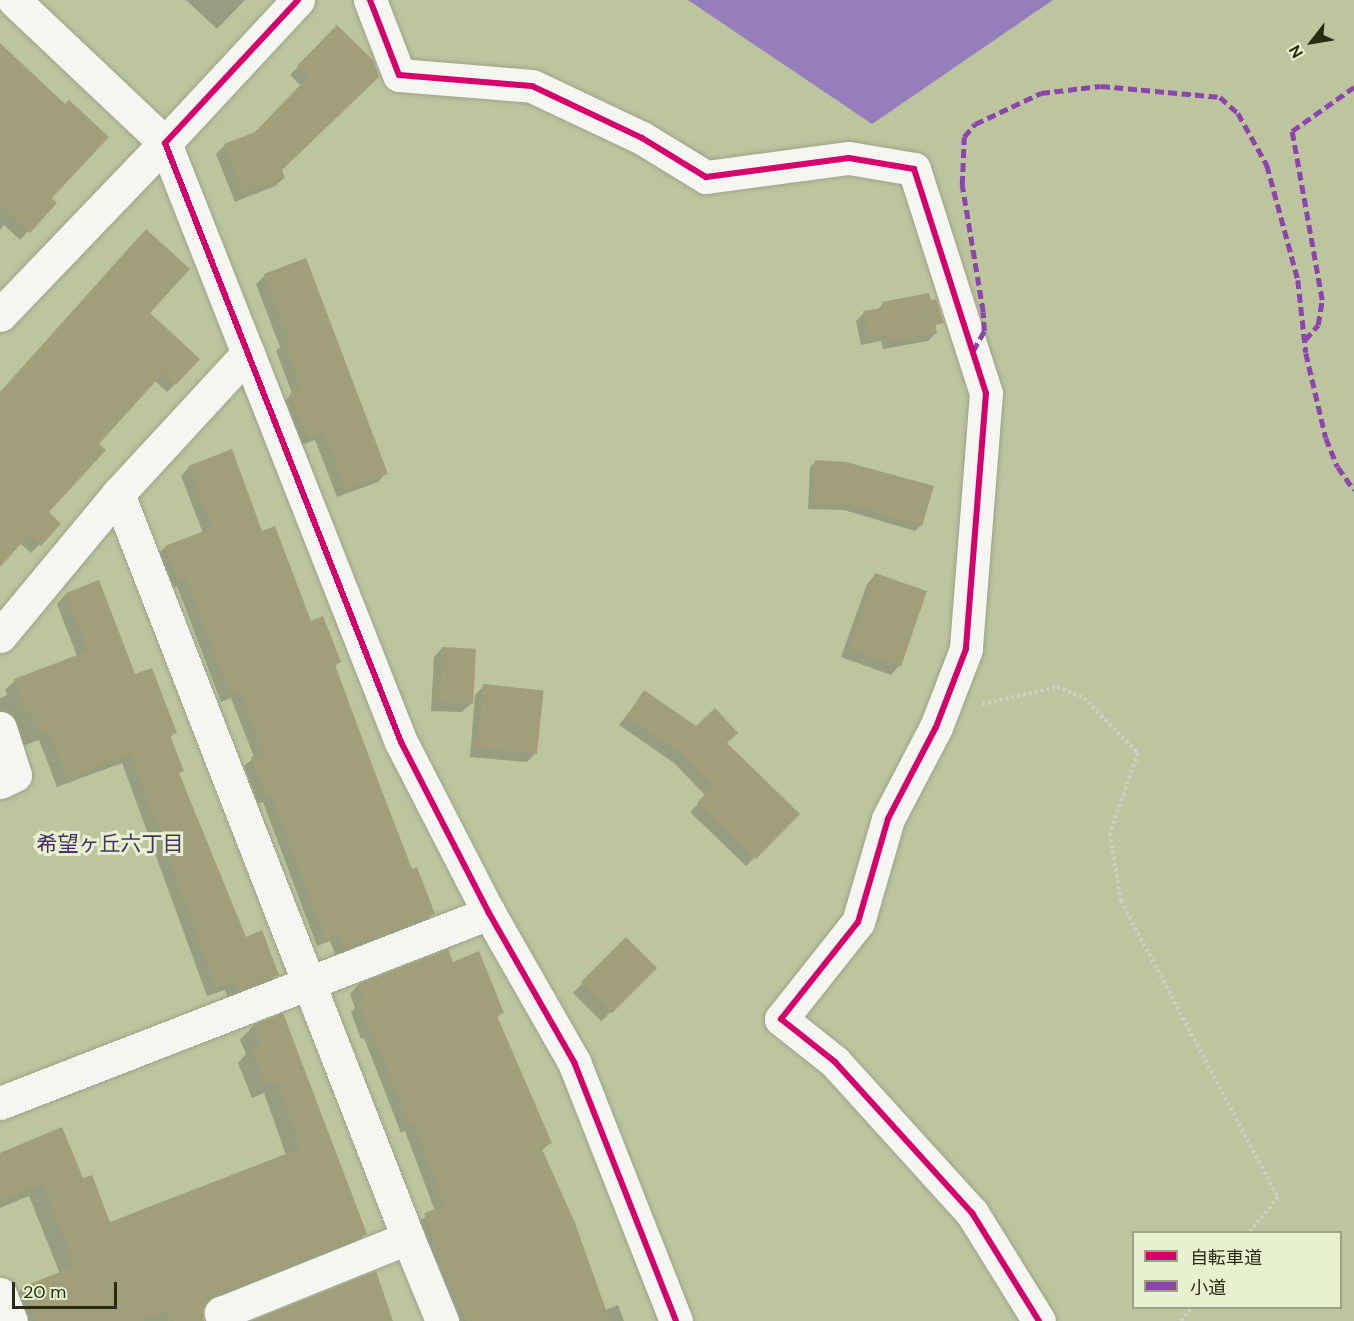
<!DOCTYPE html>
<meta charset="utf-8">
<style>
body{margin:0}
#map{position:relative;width:1354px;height:1321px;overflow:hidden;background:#bdc59f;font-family:"DM Sans","Noto Sans JP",sans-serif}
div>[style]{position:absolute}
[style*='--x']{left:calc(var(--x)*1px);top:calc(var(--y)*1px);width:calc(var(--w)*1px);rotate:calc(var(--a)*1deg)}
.water>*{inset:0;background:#967ebc}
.shadow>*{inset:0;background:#0003;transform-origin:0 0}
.building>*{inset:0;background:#a09f79;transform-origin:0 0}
.path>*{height:4px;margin-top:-2px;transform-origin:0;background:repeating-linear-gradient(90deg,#cccfc3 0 3px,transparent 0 6px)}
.roads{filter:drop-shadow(0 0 2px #9da386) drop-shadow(0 0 2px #9da386)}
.minor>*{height:33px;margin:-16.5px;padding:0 16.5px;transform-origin:16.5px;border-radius:16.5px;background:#f5f6f1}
.quiet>*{height:4.5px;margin-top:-2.25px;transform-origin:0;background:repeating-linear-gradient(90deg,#8e44ad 0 9px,transparent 0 13.5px)}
.cycleway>*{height:6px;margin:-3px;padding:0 3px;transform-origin:3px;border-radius:3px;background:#d6006c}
span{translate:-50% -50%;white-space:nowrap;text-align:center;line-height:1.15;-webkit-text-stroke:6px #e8f1cf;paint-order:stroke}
.neighbourhood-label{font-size:21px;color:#46316c}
.legend{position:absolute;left:1132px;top:1231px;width:210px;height:78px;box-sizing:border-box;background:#e8f1cf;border:2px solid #9ba383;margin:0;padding:8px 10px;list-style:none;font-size:18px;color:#272d11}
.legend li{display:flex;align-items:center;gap:12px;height:30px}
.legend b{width:30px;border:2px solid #9ba383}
.north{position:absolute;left:1282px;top:12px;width:60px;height:60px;-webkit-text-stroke:4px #e8f1cf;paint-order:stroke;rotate:239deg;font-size:16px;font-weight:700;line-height:24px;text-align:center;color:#272d11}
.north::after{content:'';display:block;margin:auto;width:21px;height:27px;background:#272d11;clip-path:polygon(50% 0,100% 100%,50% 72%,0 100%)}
.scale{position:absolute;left:12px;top:1282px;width:105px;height:27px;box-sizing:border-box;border:3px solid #272d11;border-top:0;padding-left:8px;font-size:18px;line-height:21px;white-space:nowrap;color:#272d11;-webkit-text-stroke:4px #e8f1cf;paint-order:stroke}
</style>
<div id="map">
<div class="water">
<div style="clip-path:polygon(688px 0,1053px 0,872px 124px)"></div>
</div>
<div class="shadow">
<div style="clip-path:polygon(186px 0,245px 0,217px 29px)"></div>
<div style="clip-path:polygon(328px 36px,378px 76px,281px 170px,284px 178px,275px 186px,235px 202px,216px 154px,225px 145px,255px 134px,301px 86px,290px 75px)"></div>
<div style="clip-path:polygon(0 53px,50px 198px,55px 203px,20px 240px,4px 225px,0 230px)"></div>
<div style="clip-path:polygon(305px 260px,386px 473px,378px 482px,337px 497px,315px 440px,299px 446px,283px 403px,292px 393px,276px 351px,280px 347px,256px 284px,264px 276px)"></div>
<div style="clip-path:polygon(935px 301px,936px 333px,928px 341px,883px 349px,881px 341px,861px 345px,856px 321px,864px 313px,876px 311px,883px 304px)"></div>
<div style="clip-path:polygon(148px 313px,175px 384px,167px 392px,154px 380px,97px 444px,47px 512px,59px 524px,31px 553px,20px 543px,0 565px,0 393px)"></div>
<div style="clip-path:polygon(816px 461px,921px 525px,915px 531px,844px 510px,808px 509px,810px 467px)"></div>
<div style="clip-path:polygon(189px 467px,261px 533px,310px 623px,339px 662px,334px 667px,411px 871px,433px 914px,424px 922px,336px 956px,330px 941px,317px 946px,263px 802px,258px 804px,244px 766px,254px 757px,231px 698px,221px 702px,177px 586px,170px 589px,157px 556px,165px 547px,203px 533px,181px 476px)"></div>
<div style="clip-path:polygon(875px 575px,899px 666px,891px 675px,841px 657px,867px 584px)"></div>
<div style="clip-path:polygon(66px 594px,175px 732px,170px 738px,182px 771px,178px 774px,245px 939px,277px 974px,267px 984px,228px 999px,225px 990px,207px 996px,122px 763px,57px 787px,39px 740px,14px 749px,0 722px,0 698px,7px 695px,5px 690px,15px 680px,77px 656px,57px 604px)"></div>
<div style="clip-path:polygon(442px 648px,471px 704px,462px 712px,431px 711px,434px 657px)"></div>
<div style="clip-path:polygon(484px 686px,536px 753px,527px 762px,470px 757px,475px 695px)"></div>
<div style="clip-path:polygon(645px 692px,697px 728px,798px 814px,746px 866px,690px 812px,706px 796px,674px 763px,619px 725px)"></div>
<div style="left:626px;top:940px;width:40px;height:75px;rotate:45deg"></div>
<div style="clip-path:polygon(447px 951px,452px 964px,503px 1012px,496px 1019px,550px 1143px,541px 1151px,605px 1310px,618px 1305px,624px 1321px,454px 1321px,416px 1223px,435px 1211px,405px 1131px,401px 1133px,364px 1038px,361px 1039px,351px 1012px,355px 1008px,350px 994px,358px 985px)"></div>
<div style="clip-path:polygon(282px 1015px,365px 1234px,352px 1247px,168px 1318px,169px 1321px,18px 1321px,10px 1301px,23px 1288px,60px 1274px,29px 1196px,0 1208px,0 1154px,82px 1180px,109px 1224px,286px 1155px,264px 1093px,252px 1098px,238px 1063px,246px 1054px,240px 1040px,253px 1026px)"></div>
</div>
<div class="building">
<div style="clip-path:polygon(337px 25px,374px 61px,379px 77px,282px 170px,285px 178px,243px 194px,224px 144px,255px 132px,308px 77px,297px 66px)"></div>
<div style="clip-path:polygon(0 43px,65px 104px,69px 100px,109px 137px,52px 198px,57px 203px,30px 233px,0 205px)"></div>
<div style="clip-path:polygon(146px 229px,190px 269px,150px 313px,200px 359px,176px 385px,163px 373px,99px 444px,106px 450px,49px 512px,61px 524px,41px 546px,29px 535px,0 567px,0 392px)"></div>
<div style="clip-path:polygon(306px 258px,388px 474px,345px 490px,324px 432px,308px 438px,290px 393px,301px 388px,284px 341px,288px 339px,264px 274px)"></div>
<div style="clip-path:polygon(929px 293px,931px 300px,936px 299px,944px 323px,935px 325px,937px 333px,890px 342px,888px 334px,868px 338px,863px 311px,883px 308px,882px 302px)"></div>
<div style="clip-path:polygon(232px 449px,262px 531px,275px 526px,311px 621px,323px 616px,341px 662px,335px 665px,377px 778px,412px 869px,417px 867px,435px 914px,344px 949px,338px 934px,325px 939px,271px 795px,266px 796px,251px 757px,263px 752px,240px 691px,230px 694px,186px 579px,178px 582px,165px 546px,212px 528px,188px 466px)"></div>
<div style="clip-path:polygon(815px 460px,846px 462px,934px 486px,922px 526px,851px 505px,813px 503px)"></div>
<div style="left:875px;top:573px;width:55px;height:80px;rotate:19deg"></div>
<div style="clip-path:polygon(99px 580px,135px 674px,152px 668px,177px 733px,170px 735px,184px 771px,179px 773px,246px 937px,262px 930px,279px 975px,238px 990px,234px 981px,216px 988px,131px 754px,67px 779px,49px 731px,39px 735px,29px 711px,26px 712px,14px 679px,88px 651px,66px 593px)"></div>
<div style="left:442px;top:647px;width:34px;height:55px;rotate:3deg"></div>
<div style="left:483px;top:684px;width:61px;height:64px;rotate:6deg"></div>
<div style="clip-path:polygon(644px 690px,696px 726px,715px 708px,738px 733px,727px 743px,800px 814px,756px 859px,697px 803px,713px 786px,683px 755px,627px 716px)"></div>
<div style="left:626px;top:937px;width:44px;height:64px;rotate:45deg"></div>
<div style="clip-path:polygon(448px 949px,453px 962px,479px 951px,504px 1013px,497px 1016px,552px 1143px,541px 1147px,575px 1223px,610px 1321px,467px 1321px,443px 1270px,424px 1213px,445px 1206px,414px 1124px,409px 1125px,372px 1031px,369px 1032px,359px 1002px,364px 1000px,358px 984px)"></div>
<div style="clip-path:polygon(283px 1013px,367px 1234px,214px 1296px,203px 1310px,204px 1321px,169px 1321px,167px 1311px,141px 1321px,36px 1321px,22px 1287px,75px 1266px,43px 1184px,0 1202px,0 1153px,62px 1127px,83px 1178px,92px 1175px,110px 1222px,301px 1148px,277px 1081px,265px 1085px,251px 1048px,261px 1044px,253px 1025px)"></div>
<div style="clip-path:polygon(376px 1271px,393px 1321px,251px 1321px)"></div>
</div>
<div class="path">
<div style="--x:982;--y:704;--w:77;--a:-12.8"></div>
<div style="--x:1057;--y:687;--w:29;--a:22"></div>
<div style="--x:1084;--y:698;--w:77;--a:45.5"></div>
<div style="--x:1138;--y:753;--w:85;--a:109.3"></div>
<div style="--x:1110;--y:833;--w:69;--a:80.8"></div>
<div style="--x:1121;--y:901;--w:335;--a:62.1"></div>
<div style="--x:1278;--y:1197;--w:45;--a:128.7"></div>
<div style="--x:1181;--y:1321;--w:16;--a:-52"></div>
</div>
<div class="roads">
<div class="minor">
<div style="--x:298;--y:0;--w:195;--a:132.9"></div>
<div style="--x:165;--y:143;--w:644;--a:68.5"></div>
<div style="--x:401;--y:742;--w:192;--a:62.8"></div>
<div style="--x:489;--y:913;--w:172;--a:60.3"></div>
<div style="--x:574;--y:1062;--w:278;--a:68.5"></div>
<div style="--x:370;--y:0;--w:80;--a:68.9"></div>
<div style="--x:399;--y:75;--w:133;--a:4.7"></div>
<div style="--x:532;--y:86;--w:122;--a:25.3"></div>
<div style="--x:642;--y:138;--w:75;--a:31.4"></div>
<div style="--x:706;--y:177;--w:144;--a:-7.6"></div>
<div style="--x:849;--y:158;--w:66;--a:9.6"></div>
<div style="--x:914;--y:169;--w:235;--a:72.2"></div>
<div style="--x:986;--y:393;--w:257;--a:94.5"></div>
<div style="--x:966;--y:649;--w:84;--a:111"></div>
<div style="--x:936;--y:727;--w:104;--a:117.6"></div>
<div style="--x:888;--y:819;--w:107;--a:106.2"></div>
<div style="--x:858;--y:922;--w:124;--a:128.4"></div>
<div style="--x:781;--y:1019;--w:69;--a:38.5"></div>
<div style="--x:835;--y:1062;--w:204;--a:47.8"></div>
<div style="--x:972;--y:1213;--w:127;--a:58.2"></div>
<div style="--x:0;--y:315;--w:238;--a:-46.2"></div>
<div style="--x:165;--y:143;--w:208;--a:-136.6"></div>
<div style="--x:248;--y:353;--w:192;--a:132.7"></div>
<div style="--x:118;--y:494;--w:799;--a:68.7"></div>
<div style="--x:0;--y:636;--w:185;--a:-50.3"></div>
<div style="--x:0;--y:728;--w:49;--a:72.3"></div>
<div style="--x:15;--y:775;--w:17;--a:155"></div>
<div style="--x:0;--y:1103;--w:525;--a:-21.23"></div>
<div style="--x:0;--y:1294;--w:29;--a:68"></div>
<div style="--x:224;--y:1321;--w:9;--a:-111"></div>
<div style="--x:221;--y:1313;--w:201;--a:-21.9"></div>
<div style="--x:408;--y:1238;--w:90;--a:67.7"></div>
</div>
</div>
<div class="quiet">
<div style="--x:1305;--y:340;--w:20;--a:-49"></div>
<div style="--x:1318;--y:325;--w:25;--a:-81"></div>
<div style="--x:1322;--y:300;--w:172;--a:-100.1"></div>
<div style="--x:1292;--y:131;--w:76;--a:-35.4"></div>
<div style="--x:973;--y:351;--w:23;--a:-61"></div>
<div style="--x:984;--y:331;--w:19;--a:-93"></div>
<div style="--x:983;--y:312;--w:129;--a:-99.4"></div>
<div style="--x:962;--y:185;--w:48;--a:-87.6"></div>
<div style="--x:964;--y:137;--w:17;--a:-50"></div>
<div style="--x:975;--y:124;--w:73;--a:-25.2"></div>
<div style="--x:1041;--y:93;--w:60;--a:-6.7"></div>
<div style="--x:1101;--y:86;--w:120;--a:5.3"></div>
<div style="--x:1220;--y:97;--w:24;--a:42"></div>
<div style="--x:1238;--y:113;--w:60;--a:60.9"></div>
<div style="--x:1267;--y:165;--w:119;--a:74.9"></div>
<div style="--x:1298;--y:280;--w:73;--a:83.7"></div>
<div style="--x:1306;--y:353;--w:87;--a:76.8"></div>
<div style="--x:1326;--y:438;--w:31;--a:68"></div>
<div style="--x:1338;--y:467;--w:28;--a:55"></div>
</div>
<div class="cycleway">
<div style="--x:298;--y:0;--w:195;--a:132.9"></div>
<div style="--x:165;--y:143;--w:644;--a:68.5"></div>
<div style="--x:401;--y:742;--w:192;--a:62.8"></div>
<div style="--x:489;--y:913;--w:172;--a:60.3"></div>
<div style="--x:574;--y:1062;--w:278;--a:68.5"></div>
<div style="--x:370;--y:0;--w:80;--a:68.9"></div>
<div style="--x:399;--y:75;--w:133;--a:4.7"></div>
<div style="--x:532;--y:86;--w:122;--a:25.3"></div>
<div style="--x:642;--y:138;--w:75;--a:31.4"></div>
<div style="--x:706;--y:177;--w:144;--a:-7.6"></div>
<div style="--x:849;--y:158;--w:66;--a:9.6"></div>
<div style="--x:914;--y:169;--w:235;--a:72.2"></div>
<div style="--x:986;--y:393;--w:257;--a:94.5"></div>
<div style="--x:966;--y:649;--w:84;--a:111"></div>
<div style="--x:936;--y:727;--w:104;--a:117.6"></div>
<div style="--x:888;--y:819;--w:107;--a:106.2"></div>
<div style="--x:858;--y:922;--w:124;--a:128.4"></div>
<div style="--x:781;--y:1019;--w:69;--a:38.5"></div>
<div style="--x:835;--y:1062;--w:204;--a:47.8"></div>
<div style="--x:972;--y:1213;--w:127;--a:58.2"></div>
</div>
<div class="neighbourhood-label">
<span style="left:110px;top:844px">希望ヶ丘六丁目</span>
</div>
<ul class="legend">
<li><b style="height:8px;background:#d6006c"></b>自転車道</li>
<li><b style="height:8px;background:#8e44ad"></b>小道</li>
</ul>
<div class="north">N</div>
<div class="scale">20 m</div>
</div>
